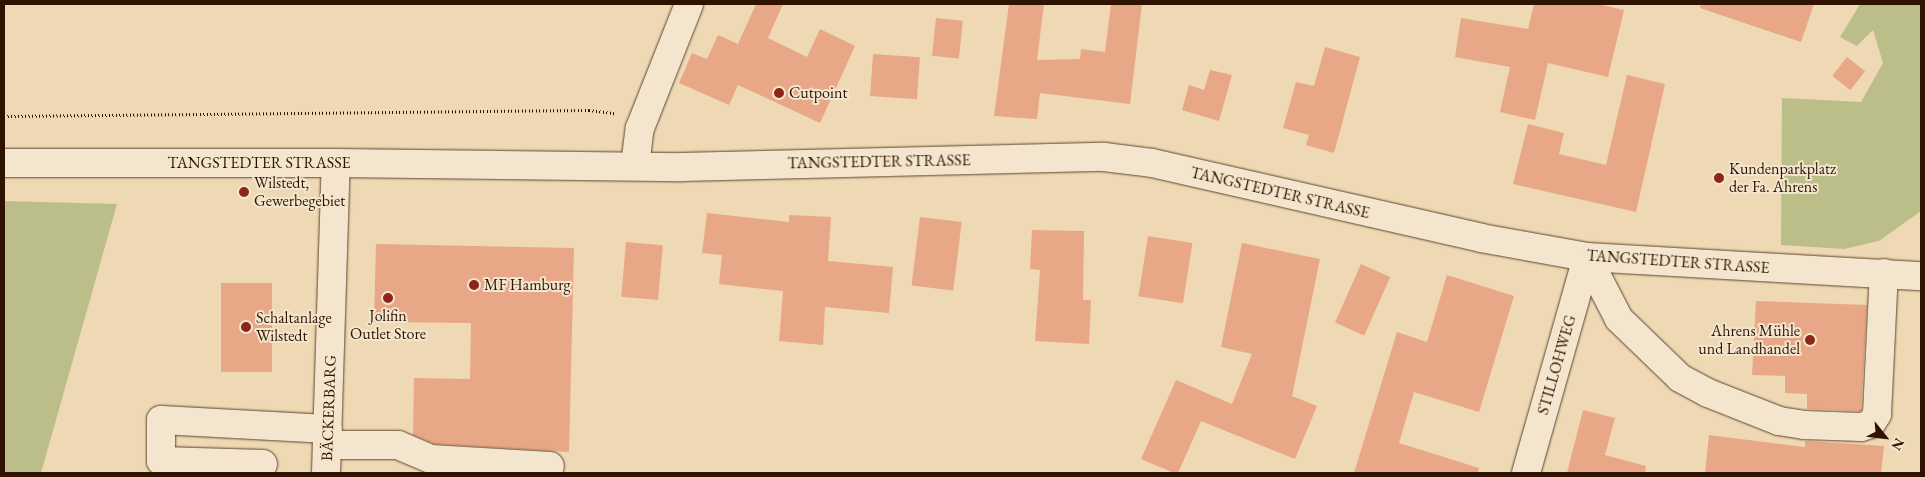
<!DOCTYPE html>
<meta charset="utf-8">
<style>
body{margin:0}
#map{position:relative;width:1925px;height:477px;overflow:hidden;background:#eed9b4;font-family:"EB Garamond",serif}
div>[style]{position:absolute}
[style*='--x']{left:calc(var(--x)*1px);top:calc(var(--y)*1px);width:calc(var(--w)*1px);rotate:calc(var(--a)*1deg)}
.green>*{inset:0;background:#bcbe8a}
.building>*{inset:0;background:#e8a786;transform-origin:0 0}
.path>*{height:3px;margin-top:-1.5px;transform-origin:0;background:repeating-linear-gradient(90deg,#2f1300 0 1px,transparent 0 3.5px)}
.roads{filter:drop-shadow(0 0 1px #5f442d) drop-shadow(0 0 1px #5f442d)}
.minor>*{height:28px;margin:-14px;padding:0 14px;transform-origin:14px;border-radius:14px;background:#f4e6ce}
.dots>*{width:14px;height:14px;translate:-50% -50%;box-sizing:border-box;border:2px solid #f4e6ce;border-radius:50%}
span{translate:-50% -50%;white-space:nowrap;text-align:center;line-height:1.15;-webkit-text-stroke:4px #f4e6ce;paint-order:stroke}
.poi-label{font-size:16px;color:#2f1300}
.left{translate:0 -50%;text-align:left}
.right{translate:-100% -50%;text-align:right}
.street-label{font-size:16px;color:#2f1300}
.frame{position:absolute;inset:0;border:5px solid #2f1300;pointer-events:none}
.north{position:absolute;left:1860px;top:412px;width:50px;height:50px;-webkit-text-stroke:4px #f4e6ce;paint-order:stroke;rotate:119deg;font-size:14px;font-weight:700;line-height:20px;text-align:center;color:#2f1300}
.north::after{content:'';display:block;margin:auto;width:18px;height:22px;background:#2f1300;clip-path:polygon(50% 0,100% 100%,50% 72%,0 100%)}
</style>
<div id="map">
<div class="green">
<div style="clip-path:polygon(1860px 4px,1921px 4px,1921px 211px,1879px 241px,1844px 249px,1781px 245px,1782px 98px,1861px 102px,1883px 63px,1873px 30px,1857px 46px,1840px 37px)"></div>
<div style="clip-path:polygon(4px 201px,117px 204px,41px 473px,4px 473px)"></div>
</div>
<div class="building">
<div style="clip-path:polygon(756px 4px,783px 4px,768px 38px,807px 57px,820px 29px,855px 46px,820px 123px,738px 85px,729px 105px,679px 83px,692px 53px,707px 59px,718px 35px,738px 44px)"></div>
<div style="clip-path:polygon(1009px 4px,1044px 4px,1037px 60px,1080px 59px,1081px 49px,1105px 52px,1111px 4px,1142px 4px,1130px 104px,1040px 93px,1037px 119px,994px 116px)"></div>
<div style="clip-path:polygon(1534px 4px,1597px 4px,1624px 10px,1608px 77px,1548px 63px,1535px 120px,1500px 112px,1510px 67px,1455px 57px,1461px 18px,1528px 29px)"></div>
<div style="clip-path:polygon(1701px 4px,1814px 4px,1801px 42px,1700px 8px)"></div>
<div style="left:936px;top:18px;width:27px;height:38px;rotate:6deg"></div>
<div style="clip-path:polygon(1325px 47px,1360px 57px,1334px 153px,1306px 145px,1309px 135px,1283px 128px,1296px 82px,1314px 86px)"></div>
<div style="left:873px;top:54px;width:47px;height:42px;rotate:4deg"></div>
<div style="left:1847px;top:57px;width:23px;height:24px;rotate:38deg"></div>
<div style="clip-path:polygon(1210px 70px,1232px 75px,1219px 121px,1182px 110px,1189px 85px,1204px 90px)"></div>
<div style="clip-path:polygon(1627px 75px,1665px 84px,1636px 212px,1513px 184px,1528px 124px,1564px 133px,1559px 154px,1606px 165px)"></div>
<div style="clip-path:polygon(707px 213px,789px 222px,789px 215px,831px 217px,828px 261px,893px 267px,889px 313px,825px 307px,823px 345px,779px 341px,783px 291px,719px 284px,722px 255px,702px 253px)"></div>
<div style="left:920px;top:217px;width:42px;height:69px;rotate:7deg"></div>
<div style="clip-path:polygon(1032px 230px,1084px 231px,1083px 300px,1091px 300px,1089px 344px,1035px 341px,1040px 270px,1030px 269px)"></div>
<div style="left:1148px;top:236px;width:45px;height:61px;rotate:9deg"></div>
<div style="left:626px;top:242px;width:37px;height:55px;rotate:5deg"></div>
<div style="clip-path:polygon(1242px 243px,1320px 259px,1292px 396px,1317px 406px,1295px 459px,1201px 421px,1178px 473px,1174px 473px,1141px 459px,1176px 380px,1232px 404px,1252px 354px,1221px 347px)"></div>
<div style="clip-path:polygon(376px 244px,574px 248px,569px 452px,435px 444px,413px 435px,414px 378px,470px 379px,471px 323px,374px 322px)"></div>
<div style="left:1361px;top:264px;width:32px;height:64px;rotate:24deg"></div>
<div style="clip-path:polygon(1447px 275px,1514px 296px,1479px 412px,1414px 392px,1399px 443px,1479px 468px,1478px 473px,1354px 473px,1397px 332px,1427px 342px)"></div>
<div style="left:221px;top:283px;width:51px;height:89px"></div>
<div style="clip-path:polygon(1756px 301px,1867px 305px,1861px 411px,1807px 409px,1807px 394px,1785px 393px,1785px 376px,1752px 375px)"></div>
<div style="clip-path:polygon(1583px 410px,1615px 418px,1605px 455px,1646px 466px,1645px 473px,1567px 473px)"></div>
<div style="clip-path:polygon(1709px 435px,1805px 447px,1805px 441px,1884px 446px,1881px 473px,1705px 473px)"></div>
</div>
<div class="path">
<div style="--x:4;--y:116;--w:585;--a:-0.59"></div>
<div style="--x:589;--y:110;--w:26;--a:7"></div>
</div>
<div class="roads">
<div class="minor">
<div style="--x:4;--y:163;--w:332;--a:0"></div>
<div style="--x:336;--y:163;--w:345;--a:0.7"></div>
<div style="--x:681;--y:167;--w:423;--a:-1.4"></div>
<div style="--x:1104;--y:157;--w:48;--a:7.1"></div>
<div style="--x:1152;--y:163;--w:337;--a:12.8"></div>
<div style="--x:1481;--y:238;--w:108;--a:10.2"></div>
<div style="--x:1587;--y:257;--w:335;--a:3.3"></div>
<div style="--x:635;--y:166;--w:38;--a:-83"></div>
<div style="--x:640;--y:128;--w:133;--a:-68.4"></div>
<div style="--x:1587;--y:257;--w:70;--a:62.7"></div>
<div style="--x:1619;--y:319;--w:85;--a:44"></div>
<div style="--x:1680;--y:378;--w:32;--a:28"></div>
<div style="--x:1708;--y:393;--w:76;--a:21.5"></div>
<div style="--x:1779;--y:421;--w:25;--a:9"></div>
<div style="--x:1804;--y:425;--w:57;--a:2"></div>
<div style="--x:1861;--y:427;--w:10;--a:-17"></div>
<div style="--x:1871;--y:424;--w:12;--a:-59"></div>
<div style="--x:1877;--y:414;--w:141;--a:-87.2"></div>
<div style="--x:327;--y:445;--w:71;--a:0"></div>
<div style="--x:398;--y:445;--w:36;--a:23"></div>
<div style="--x:431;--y:459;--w:119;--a:3.4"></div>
<div style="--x:263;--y:464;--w:102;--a:-178.3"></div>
<div style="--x:161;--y:461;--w:41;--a:-90"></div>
<div style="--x:161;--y:420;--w:167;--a:3.1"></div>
<div style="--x:326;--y:473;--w:310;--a:-88.2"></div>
<div style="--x:1526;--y:473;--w:224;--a:-74.2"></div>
</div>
</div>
<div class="dots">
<div style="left:779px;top:93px;background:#8f2418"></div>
<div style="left:1719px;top:178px;background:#8f2418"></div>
<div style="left:244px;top:192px;background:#8f2418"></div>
<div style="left:474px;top:285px;background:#8f2418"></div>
<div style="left:388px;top:298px;background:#8f2418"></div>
<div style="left:246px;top:327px;background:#8f2418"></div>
<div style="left:1810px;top:340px;background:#8f2418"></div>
</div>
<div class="poi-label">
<span class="left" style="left:789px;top:93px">Cutpoint</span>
<span class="left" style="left:1729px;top:178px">Kundenparkplatz<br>der Fa. Ahrens</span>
<span class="left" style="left:254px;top:192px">Wilstedt,<br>Gewerbegebiet</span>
<span class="left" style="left:484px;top:285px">MF Hamburg</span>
<span style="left:388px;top:325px">Jolifin<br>Outlet Store</span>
<span class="left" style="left:256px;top:327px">Schaltanlage<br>Wilstedt</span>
<span class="right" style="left:1800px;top:340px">Ahrens Mühle<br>und Landhandel</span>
</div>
<div class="street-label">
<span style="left:879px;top:162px;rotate:-1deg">TANGSTEDTER STRASSE</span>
<span style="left:259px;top:163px">TANGSTEDTER STRASSE</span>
<span style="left:1280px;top:193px;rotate:13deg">TANGSTEDTER STRASSE</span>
<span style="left:1678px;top:262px;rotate:4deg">TANGSTEDTER STRASSE</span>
<span style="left:1557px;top:365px;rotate:-74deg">STILLOHWEG</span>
<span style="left:329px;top:408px;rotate:-88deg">BÄCKERBARG</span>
</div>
<div class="frame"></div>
<div class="north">N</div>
</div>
